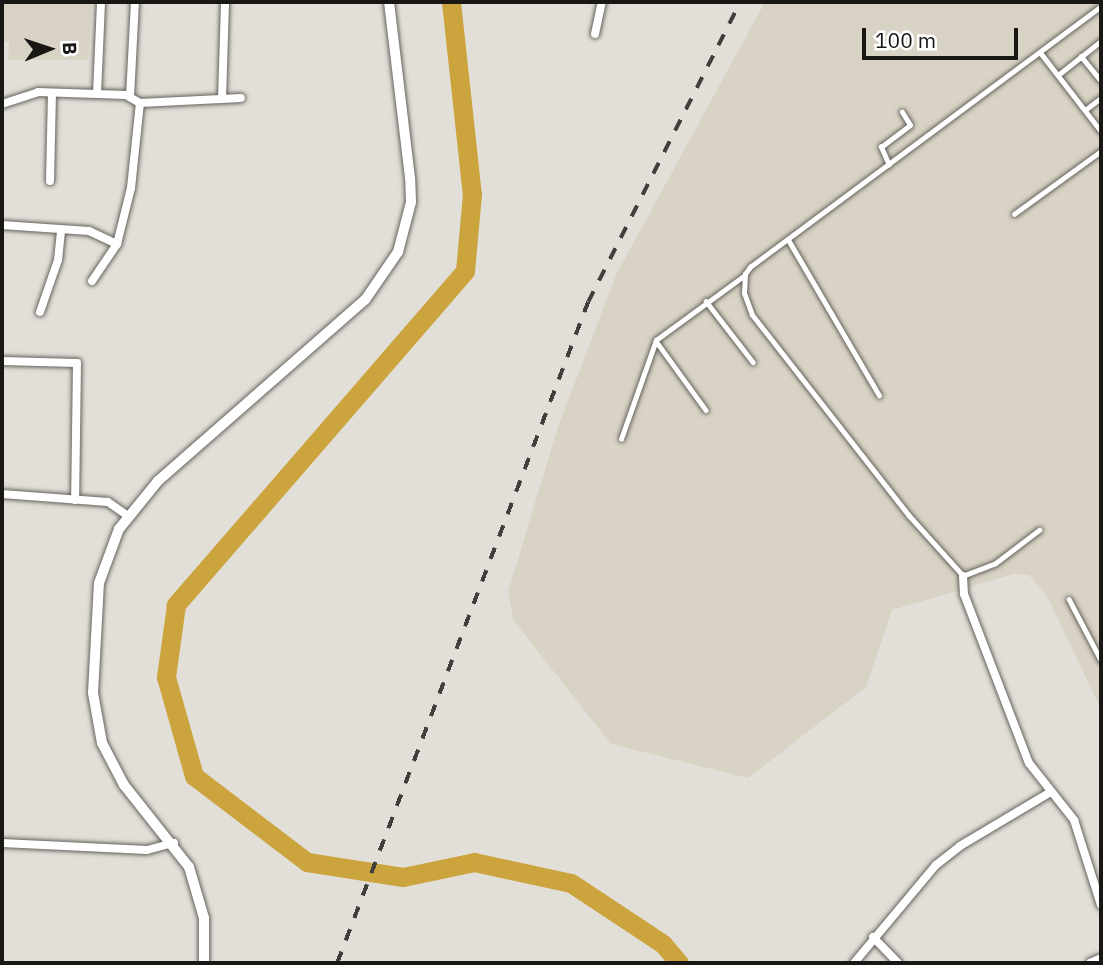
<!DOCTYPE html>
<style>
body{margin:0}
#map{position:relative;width:1103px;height:965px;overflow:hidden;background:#e2dfd8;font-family:"IBM Plex Sans",sans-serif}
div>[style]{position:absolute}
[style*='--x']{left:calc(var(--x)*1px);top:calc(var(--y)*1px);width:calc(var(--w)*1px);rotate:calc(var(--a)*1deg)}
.built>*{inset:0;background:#d9d3c5}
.river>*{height:19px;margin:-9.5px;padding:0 9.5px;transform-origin:9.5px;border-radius:9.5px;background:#cba43d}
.roads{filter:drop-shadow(0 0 2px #66635d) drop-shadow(0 0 2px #66635d)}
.service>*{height:4.5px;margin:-2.25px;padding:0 2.25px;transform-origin:2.25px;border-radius:2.25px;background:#fff}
.minor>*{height:8px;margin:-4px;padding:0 4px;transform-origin:4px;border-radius:4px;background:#fff}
.tertiary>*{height:10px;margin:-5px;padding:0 5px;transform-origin:5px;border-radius:5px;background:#fff}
.rail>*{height:3.5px;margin-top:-1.75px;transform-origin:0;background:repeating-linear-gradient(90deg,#403f3b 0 12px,transparent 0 24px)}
span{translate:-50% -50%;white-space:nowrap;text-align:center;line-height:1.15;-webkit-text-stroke:6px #fff;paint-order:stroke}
.frame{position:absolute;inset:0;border:4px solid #181714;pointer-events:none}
.north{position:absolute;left:14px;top:14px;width:70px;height:70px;-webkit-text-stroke:5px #fff;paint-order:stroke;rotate:88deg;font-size:19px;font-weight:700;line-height:28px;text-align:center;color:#181714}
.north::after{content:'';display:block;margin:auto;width:24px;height:32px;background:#181714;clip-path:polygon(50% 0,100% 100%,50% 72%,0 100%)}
.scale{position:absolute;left:862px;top:28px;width:156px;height:32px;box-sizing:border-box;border:4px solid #181714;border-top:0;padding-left:9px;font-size:21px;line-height:24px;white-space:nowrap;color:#181714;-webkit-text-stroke:5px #fff;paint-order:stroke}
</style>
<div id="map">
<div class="built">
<div style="clip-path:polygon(2px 2px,92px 2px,88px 60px,8px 60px,9px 42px,2px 41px)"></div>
<div style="clip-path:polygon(765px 2px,1101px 2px,1101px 709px,1047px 596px,1029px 575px,1014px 574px,892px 610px,866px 687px,748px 778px,611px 744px,514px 621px,508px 592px,558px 427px,616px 275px)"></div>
</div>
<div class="river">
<div style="--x:451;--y:2;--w:193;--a:83.8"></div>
<div style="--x:472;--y:194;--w:77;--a:95.2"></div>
<div style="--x:465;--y:271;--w:442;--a:130.9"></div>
<div style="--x:176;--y:605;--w:73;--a:97.9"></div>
<div style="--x:166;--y:677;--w:103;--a:74.2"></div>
<div style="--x:194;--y:776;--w:142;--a:37.3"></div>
<div style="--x:307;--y:862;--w:97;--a:8.9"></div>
<div style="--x:403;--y:877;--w:73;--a:-11.9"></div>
<div style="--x:474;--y:862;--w:99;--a:12.2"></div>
<div style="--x:571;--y:883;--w:110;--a:33.5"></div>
<div style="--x:663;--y:944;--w:25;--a:50"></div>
</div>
<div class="roads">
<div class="service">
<div style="--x:1040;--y:52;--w:100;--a:52.3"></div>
<div style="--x:1081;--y:56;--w:32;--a:51"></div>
<div style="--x:1058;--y:75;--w:55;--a:-38.3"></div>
<div style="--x:1085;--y:110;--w:20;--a:-37"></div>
<div style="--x:889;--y:165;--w:20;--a:-114"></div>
<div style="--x:881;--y:147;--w:36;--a:-37"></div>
<div style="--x:910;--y:125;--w:15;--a:-122"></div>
<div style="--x:1014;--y:214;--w:107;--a:-35.9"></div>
<div style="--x:788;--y:239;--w:181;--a:59.7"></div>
<div style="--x:706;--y:301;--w:77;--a:52.4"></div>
<div style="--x:656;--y:341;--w:85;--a:54.1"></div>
<div style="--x:621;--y:439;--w:105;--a:-70.5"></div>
<div style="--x:656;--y:340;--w:110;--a:-36.1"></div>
<div style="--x:1040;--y:530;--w:56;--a:142.9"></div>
<div style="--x:995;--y:564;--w:34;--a:159"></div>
<div style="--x:963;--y:576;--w:81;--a:-132"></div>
<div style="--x:909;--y:516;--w:255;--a:-128"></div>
<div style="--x:752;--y:315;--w:23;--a:-110"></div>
<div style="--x:744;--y:293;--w:19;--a:-87"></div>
<div style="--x:745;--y:274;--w:9;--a:-54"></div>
<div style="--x:750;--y:267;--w:437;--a:-36.6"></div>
<div style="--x:1069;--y:599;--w:69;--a:62.3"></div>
</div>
<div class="minor">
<div style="--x:595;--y:34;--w:33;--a:-78"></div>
<div style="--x:97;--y:94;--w:92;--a:-87.5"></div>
<div style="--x:130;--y:97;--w:95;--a:-87"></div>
<div style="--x:222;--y:99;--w:97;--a:-88.2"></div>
<div style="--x:2;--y:104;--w:38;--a:-18"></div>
<div style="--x:38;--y:92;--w:88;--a:2"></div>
<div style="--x:126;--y:95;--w:16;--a:30"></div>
<div style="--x:140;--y:103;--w:101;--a:-2.8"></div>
<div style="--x:50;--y:181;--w:88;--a:-88.7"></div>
<div style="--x:2;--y:225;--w:87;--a:3.9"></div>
<div style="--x:89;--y:231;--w:31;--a:25"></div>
<div style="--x:92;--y:281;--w:45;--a:-56"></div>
<div style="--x:117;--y:244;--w:58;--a:-76"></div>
<div style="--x:131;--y:188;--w:85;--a:-84"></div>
<div style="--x:40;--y:312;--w:55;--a:-70.9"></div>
<div style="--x:58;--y:260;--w:30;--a:-84"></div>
<div style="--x:2;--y:361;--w:75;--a:1.5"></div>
<div style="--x:77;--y:363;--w:137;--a:90.8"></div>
<div style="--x:2;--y:494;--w:106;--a:4.3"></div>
<div style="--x:108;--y:502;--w:24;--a:35"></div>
<div style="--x:963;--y:576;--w:18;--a:87"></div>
<div style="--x:964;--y:594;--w:181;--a:69"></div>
<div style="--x:1029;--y:763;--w:73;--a:51.7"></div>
<div style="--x:1074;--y:820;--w:89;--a:72.4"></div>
<div style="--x:2;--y:843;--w:145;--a:2.8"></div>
<div style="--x:147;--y:850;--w:28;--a:-15"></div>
<div style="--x:873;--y:937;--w:36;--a:46"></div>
<div style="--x:854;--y:963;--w:128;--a:-50.1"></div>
<div style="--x:936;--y:865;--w:31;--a:-38"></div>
<div style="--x:960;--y:846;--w:104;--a:-30.8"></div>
<div style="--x:1090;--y:963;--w:12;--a:-24"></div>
</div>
<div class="tertiary">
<div style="--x:204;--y:963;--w:45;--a:-90"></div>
<div style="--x:204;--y:918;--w:53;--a:-106.4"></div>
<div style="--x:189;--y:867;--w:105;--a:-128.4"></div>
<div style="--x:124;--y:785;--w:47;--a:-117.6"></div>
<div style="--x:102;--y:743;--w:51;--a:-100.2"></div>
<div style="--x:93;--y:693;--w:110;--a:-86.9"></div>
<div style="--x:99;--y:583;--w:58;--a:-69.7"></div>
<div style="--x:119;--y:529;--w:62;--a:-50.9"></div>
<div style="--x:158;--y:481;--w:275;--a:-41.2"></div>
<div style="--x:365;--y:300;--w:58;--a:-55.5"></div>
<div style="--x:398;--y:252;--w:52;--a:-75.4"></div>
<div style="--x:411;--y:202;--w:24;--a:-92"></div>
<div style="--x:410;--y:178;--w:177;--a:-96.8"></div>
</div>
</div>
<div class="rail">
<div style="--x:337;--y:963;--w:707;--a:-69.21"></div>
<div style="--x:588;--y:302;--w:336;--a:-63.1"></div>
</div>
<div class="frame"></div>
<div class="north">B</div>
<div class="scale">100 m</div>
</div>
